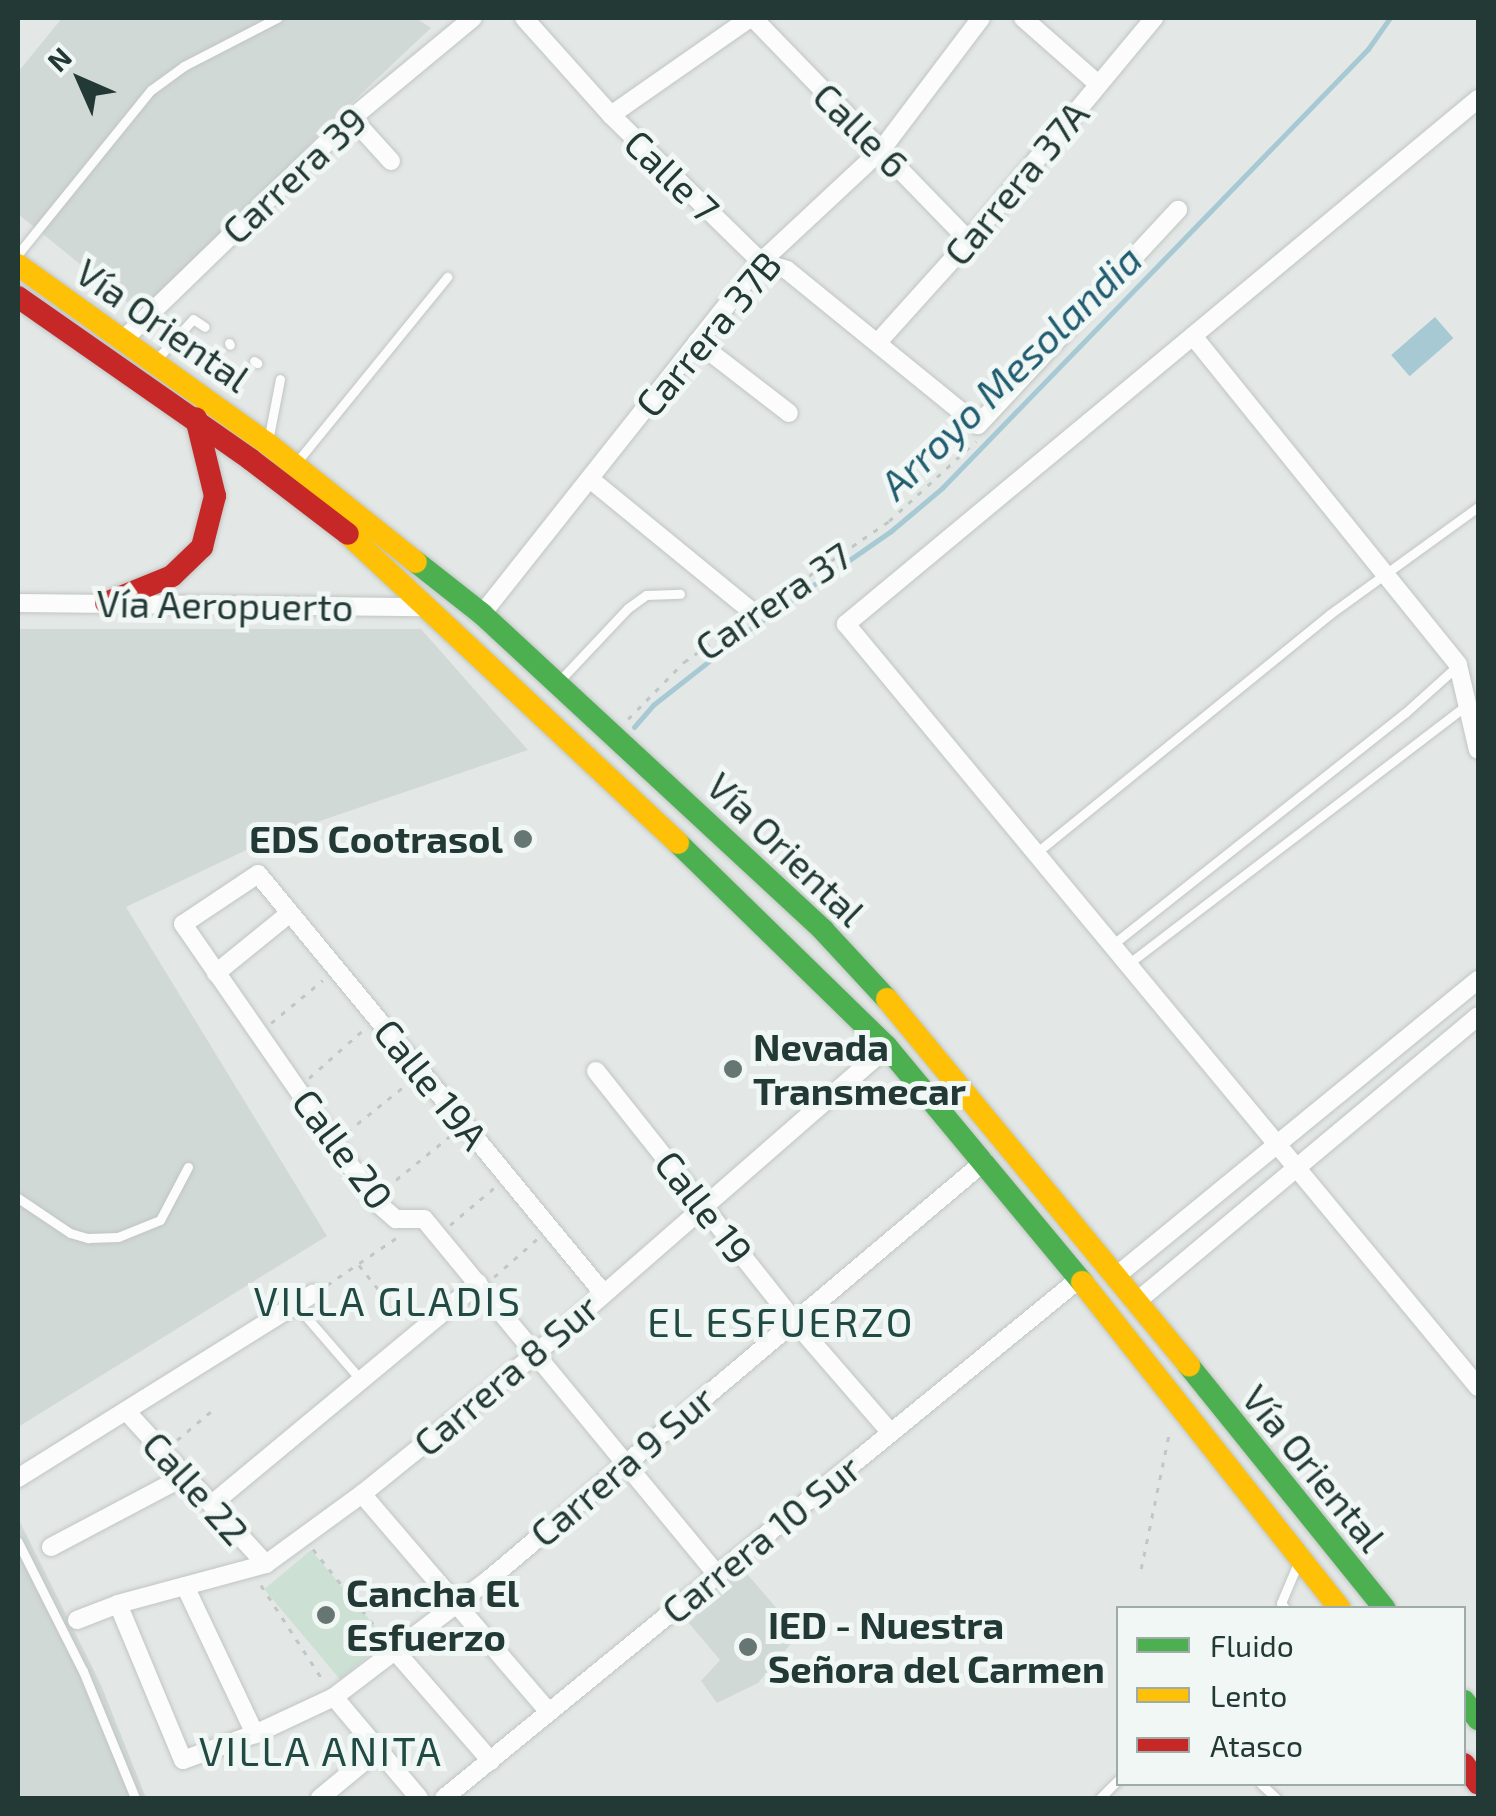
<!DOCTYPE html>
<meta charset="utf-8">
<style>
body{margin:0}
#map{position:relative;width:1496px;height:1816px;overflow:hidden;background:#e3e8e6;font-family:"Exo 2",sans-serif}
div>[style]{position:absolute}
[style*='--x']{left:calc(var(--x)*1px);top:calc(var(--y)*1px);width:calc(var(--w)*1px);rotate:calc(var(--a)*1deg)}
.built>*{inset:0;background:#d1d9d6}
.green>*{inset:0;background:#cde0d4;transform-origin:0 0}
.water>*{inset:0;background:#a6c9d4;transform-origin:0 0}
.stream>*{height:5px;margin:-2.5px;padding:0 2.5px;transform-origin:2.5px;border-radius:2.5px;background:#a6c9d4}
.path>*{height:2.5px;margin-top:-1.25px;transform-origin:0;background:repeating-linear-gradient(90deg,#c0c8c5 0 5px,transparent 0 13px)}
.roads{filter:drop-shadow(0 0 2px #c0c5c3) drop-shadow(0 0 2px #c0c5c3)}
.lane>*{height:9px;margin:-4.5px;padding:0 4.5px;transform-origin:4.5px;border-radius:4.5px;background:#fbfcfb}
.street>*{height:18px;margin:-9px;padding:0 9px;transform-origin:9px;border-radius:9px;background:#fbfcfb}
.fast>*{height:22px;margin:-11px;padding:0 11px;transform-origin:11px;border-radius:11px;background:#4caf50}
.slow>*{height:22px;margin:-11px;padding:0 11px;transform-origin:11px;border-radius:11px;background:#ffc107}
.jam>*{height:22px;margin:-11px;padding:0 11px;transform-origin:11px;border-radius:11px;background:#c62828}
.dots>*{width:28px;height:28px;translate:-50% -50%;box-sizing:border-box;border:5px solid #f1f7f4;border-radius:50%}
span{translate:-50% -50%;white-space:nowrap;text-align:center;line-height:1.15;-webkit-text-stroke:10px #f1f7f4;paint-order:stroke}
.street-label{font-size:38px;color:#223935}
.poi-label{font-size:38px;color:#223935;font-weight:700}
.right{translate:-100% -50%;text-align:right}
.left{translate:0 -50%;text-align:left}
.water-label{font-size:40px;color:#215d71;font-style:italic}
.neighbourhood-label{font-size:40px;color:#204a43;letter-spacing:2.5px}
.frame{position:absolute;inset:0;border:20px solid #223935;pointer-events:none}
.legend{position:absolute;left:1116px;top:1606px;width:350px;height:180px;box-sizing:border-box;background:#f1f7f4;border:2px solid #9eaba8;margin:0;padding:12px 18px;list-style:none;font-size:30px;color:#223935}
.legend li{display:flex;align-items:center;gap:20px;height:50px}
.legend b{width:50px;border:2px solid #9eaba8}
.north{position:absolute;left:30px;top:30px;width:100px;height:100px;-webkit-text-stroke:8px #f1f7f4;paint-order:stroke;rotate:315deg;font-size:28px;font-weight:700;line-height:40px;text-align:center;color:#223935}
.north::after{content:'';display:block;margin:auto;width:35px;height:45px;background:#223935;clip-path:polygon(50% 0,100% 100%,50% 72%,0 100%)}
</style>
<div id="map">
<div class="built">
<div style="clip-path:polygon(62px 18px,416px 18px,431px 28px,332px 121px,143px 315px,18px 214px,18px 72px)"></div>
<div style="clip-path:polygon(18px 629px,421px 629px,528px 750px,276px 836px,126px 907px,327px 1236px,18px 1427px)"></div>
<div style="clip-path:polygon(18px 1518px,101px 1685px,146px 1798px,18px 1798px)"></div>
<div style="clip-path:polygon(741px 1567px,799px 1634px,758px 1683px,717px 1703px,701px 1681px,720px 1660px,682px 1615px)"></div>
</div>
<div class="green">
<div style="left:311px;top:1550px;width:118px;height:61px;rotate:50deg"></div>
</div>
<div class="water">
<div style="left:1435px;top:317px;width:28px;height:58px;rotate:49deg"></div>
</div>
<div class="stream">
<div style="--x:634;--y:727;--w:29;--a:-49"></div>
<div style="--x:653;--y:705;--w:123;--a:-38.1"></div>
<div style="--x:750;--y:629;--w:172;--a:-34.8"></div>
<div style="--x:891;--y:531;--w:67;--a:-40.1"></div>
<div style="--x:942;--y:488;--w:612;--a:-45.86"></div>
<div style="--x:1368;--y:49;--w:38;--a:-55"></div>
</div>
<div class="path">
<div style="--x:766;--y:605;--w:149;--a:-34.3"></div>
<div style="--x:889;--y:521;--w:118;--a:-42.6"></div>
<div style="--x:628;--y:719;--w:80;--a:-45.5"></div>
<div style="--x:684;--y:662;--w:67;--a:-35.3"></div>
<div style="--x:271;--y:1023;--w:67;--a:-39.6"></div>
<div style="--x:309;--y:1078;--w:72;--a:-41.6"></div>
<div style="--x:347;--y:1132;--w:77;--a:-38.7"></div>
<div style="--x:386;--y:1188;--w:82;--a:-39.1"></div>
<div style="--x:450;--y:1225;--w:57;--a:-40.1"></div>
<div style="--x:359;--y:1265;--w:72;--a:51.2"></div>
<div style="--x:494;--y:1277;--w:57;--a:-41.5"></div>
<div style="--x:327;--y:1285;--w:87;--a:-34.2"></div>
<div style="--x:177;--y:1440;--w:50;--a:-40.1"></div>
<div style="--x:313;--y:1549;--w:112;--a:51.2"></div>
<div style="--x:1141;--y:1569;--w:138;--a:-78.3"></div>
<div style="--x:261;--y:1585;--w:117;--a:56.9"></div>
</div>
<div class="roads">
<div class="lane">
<div style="--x:18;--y:254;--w:211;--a:-51"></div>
<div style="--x:151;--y:90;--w:41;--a:-36"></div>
<div style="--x:184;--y:66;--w:105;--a:-27.3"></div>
<div style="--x:229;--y:343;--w:2;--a:63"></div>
<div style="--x:156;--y:360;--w:55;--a:-47.9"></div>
<div style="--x:193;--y:319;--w:14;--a:34"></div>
<div style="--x:254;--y:361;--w:4;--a:34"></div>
<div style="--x:269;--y:436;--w:58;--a:-79.1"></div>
<div style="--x:296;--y:463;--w:240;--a:-50.9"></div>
<div style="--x:562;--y:678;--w:96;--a:-46.7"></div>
<div style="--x:628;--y:608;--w:22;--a:-36"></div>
<div style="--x:646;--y:595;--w:34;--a:-2"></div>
<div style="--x:1036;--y:853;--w:379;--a:-39.1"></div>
<div style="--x:1330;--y:614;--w:183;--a:-35.9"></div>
<div style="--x:1112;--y:945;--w:374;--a:-38.4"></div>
<div style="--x:1405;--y:713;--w:69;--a:-42"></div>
<div style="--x:1128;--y:964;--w:427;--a:-37.4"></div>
<div style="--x:18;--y:1198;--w:63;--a:33.9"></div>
<div style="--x:70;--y:1233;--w:19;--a:16"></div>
<div style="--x:88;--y:1238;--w:30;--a:-2"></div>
<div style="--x:118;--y:1237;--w:45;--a:-22"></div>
<div style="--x:160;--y:1220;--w:60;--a:-62.2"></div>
<div style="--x:296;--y:1305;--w:99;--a:49.1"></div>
<div style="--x:18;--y:1542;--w:144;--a:63.3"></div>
<div style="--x:83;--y:1671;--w:137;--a:67.7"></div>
<div style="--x:1285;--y:1608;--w:6;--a:-129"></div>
<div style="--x:1281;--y:1603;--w:39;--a:-67"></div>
<div style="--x:1261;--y:1784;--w:21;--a:43"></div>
<div style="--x:1100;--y:1798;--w:25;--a:-45"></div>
</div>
<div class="street">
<div style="--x:524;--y:18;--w:130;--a:48.1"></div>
<div style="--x:611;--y:115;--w:210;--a:44.4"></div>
<div style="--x:761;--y:262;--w:27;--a:17"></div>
<div style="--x:787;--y:270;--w:246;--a:39.1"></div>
<div style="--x:978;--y:425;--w:294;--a:-47.1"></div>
<div style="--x:753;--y:18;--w:310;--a:45.9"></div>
<div style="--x:1023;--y:18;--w:100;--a:41.3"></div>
<div style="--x:1478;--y:99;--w:822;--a:140.28"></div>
<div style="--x:846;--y:624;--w:991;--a:50.36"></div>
<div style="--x:611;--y:115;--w:169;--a:-34.9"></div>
<div style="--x:352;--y:118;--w:58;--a:47.8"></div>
<div style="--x:1193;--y:336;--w:422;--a:51.1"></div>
<div style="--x:1458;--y:665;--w:87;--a:76.8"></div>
<div style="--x:123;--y:340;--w:319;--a:-44.1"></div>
<div style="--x:352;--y:118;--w:157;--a:-39.6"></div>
<div style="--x:879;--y:341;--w:135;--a:-48"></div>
<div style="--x:969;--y:241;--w:290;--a:-50.3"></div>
<div style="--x:697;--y:342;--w:116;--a:37.7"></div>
<div style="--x:590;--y:479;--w:212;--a:39.3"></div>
<div style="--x:18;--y:603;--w:409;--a:0.6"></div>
<div style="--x:482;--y:614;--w:449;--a:-51.6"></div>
<div style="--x:761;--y:262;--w:166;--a:-43"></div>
<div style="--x:882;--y:149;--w:164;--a:-52.9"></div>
<div style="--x:216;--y:973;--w:95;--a:-39"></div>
<div style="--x:596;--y:1071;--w:319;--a:51.6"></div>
<div style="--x:794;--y:1321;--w:148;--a:49.1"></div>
<div style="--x:1115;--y:1277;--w:469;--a:-39.3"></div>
<div style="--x:604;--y:1294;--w:544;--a:-129.48"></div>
<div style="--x:258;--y:874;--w:90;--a:146.3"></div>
<div style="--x:183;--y:924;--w:337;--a:55.3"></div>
<div style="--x:375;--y:1201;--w:28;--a:41"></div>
<div style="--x:396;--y:1219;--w:28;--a:0"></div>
<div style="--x:424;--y:1219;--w:461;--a:50.5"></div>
<div style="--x:1135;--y:1303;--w:447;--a:-39.9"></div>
<div style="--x:127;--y:1412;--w:206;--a:47.6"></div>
<div style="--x:18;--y:1478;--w:348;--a:-32"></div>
<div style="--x:362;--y:1494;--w:287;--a:49.4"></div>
<div style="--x:212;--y:1504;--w:346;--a:-39.7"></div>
<div style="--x:51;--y:1547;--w:154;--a:-27.9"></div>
<div style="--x:185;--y:1586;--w:164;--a:64.7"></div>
<div style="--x:118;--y:1604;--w:169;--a:67.4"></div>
<div style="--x:183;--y:1760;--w:77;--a:-19.9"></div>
<div style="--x:255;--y:1734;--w:87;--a:-25.1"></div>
<div style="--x:334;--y:1697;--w:192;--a:-37.2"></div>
<div style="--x:487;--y:1581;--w:651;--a:-40.14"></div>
<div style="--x:77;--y:1620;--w:44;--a:-21.3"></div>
<div style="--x:118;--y:1604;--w:153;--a:-15.1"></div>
<div style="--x:266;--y:1564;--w:119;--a:-36.1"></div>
<div style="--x:362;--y:1494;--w:220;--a:-38.9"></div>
<div style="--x:533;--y:1356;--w:470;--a:-41.1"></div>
<div style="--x:397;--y:1653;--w:143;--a:49"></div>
<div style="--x:334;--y:1697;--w:132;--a:49.9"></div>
<div style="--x:320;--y:1798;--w:74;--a:-39.5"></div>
<div style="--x:444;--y:1798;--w:819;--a:-39.25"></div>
</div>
<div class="fast">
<div style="--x:416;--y:562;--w:84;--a:38.2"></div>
<div style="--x:482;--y:614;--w:465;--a:42.8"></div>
<div style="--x:823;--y:930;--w:94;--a:47.2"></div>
<div style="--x:678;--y:843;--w:292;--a:44.3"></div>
<div style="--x:887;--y:1047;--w:305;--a:50.3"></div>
<div style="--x:1189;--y:1366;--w:311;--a:51.1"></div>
<div style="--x:1464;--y:1701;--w:23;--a:52"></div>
</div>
<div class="slow">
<div style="--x:18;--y:265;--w:307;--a:35.6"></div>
<div style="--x:268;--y:444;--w:189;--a:38.6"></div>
<div style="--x:348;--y:534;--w:452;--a:43.1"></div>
<div style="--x:887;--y:999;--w:475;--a:50.5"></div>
<div style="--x:1082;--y:1282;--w:415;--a:51.7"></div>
</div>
<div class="jam">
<div style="--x:18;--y:297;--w:283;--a:34.9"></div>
<div style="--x:250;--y:459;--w:123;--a:37.4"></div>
<div style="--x:106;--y:603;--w:71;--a:-22.2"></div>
<div style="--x:172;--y:576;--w:42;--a:-44"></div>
<div style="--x:202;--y:547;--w:53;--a:-75.7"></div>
<div style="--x:215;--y:496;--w:80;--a:-103.7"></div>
<div style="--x:1464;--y:1764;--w:24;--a:54"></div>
</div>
</div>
<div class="dots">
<div style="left:523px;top:839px;background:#667673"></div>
<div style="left:733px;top:1069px;background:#667673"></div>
<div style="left:326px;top:1615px;background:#667673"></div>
<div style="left:748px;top:1647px;background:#667673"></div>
</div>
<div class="street-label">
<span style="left:861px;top:130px;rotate:45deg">Calle 6</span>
<span style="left:294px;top:175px;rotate:-43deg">Carrera 39</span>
<span style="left:672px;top:176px;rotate:44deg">Calle 7</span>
<span style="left:1016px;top:183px;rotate:-50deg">Carrera 37A</span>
<span style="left:163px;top:325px;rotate:35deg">Vía Oriental</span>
<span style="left:708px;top:334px;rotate:-50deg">Carrera 37B</span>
<span style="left:773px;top:601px;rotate:-34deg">Carrera 37</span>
<span style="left:225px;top:605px;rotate:1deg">Vía Aeropuerto</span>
<span style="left:786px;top:849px;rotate:44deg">Vía Oriental</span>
<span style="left:431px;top:1084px;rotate:51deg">Calle 19A</span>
<span style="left:343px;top:1149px;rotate:53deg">Calle 20</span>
<span style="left:704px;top:1207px;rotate:52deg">Calle 19</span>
<span style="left:506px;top:1375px;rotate:-40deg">Carrera 8 Sur</span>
<span style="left:622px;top:1466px;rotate:-40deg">Carrera 9 Sur</span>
<span style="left:1314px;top:1468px;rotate:51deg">Vía Oriental</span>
<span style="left:196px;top:1488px;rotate:48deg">Calle 22</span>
<span style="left:761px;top:1539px;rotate:-39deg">Carrera 10 Sur</span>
</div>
<div class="poi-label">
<span class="right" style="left:503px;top:839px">EDS Cootrasol</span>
<span class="left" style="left:753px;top:1069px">Nevada<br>Transmecar</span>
<span class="left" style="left:346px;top:1615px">Cancha El<br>Esfuerzo</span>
<span class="left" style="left:768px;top:1647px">IED - Nuestra<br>Señora del Carmen</span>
</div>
<div class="water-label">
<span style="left:1010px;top:371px;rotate:-44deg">Arroyo Mesolandia</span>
</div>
<div class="neighbourhood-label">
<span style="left:388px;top:1300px">VILLA GLADIS</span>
<span style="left:781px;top:1321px">EL ESFUERZO</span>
<span style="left:321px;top:1750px">VILLA ANITA</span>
</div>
<div class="frame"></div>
<ul class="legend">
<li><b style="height:12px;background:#4caf50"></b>Fluido</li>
<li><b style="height:12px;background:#ffc107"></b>Lento</li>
<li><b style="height:12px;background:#c62828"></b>Atasco</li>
</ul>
<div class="north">N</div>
</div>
